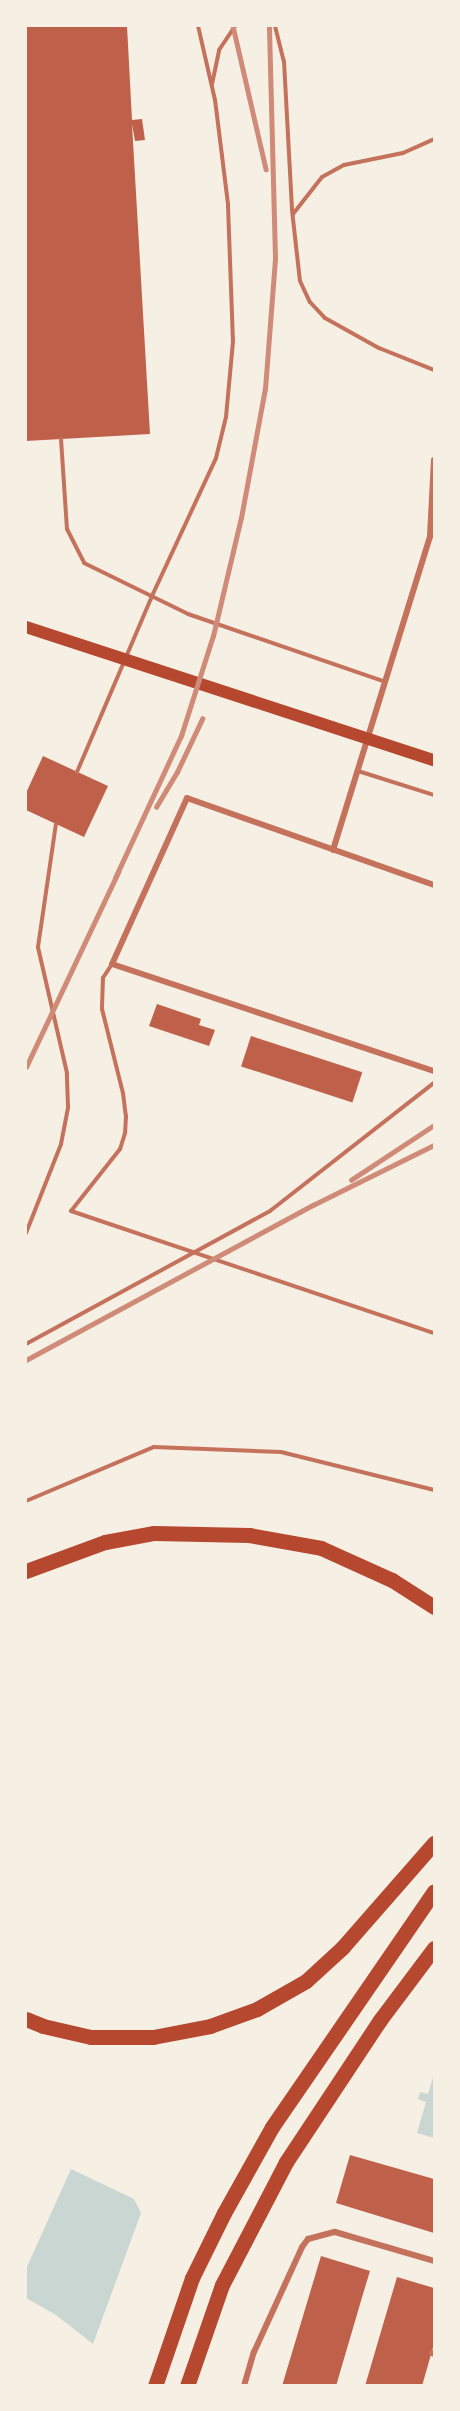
<!DOCTYPE html>
<style>
body{margin:0}
#map{position:relative;width:460px;height:2411px;overflow:hidden;background:#f6efe4;font-family:"Nunito Sans",sans-serif}
div>[style]{position:absolute}
[style*='--x']{left:calc(var(--x)*1px);top:calc(var(--y)*1px);width:calc(var(--w)*1px);rotate:calc(var(--a)*1deg)}
.water>*{inset:0;background:#c9d6d2}
.building>*{inset:0;background:#bf614a;transform-origin:0 0}
.service>*{height:4px;margin:-2px;padding:0 2px;transform-origin:2px;border-radius:2px;background:#c5725c}
.minor>*{height:6px;margin:-3px;padding:0 3px;transform-origin:3px;border-radius:3px;background:#c5725c}
.primary>*{height:12px;margin:-6px;padding:0 6px;transform-origin:6px;border-radius:6px;background:#b5482f}
.motorway>*{height:15px;margin:-7.5px;padding:0 7.5px;transform-origin:7.5px;border-radius:7.5px;background:#b5482f}
.rail>*{height:4.5px;margin:-2.25px;padding:0 2.25px;transform-origin:2.25px;border-radius:2.25px;background:#cf8b77}
span{translate:-50% -50%;white-space:nowrap;text-align:center;line-height:1.15;-webkit-text-stroke:6px #f6efe4;paint-order:stroke}
.frame{position:absolute;inset:0;border:27px solid #f6efe4;pointer-events:none}
</style>
<div id="map">
<div class="water">
<div style="clip-path:polygon(433px 2077px,434px 2077px,434px 2138px,417px 2133px,426px 2102px,418px 2099px,420px 2092px,428px 2094px)"></div>
<div style="clip-path:polygon(71px 2169px,134px 2199px,141px 2213px,93px 2344px,56px 2315px,26px 2298px,26px 2269px)"></div>
</div>
<div class="building">
<div style="clip-path:polygon(26px 26px,127px 26px,132px 120px,142px 119px,145px 140px,135px 141px,132px 124px,150px 434px,26px 441px)"></div>
<div style="clip-path:polygon(43px 756px,108px 786px,84px 837px,26px 810px,26px 793px)"></div>
<div style="clip-path:polygon(157px 1004px,201px 1019px,199px 1025px,215px 1030px,209px 1046px,149px 1026px)"></div>
<div style="left:251px;top:1036px;width:117px;height:32px;rotate:18deg"></div>
<div style="clip-path:polygon(350px 2155px,434px 2179px,434px 2233px,336px 2203px)"></div>
<div style="clip-path:polygon(321px 2256px,370px 2271px,363px 2294px,336px 2386px,282px 2386px)"></div>
<div style="clip-path:polygon(397px 2277px,434px 2288px,434px 2344px,422px 2386px,365px 2386px)"></div>
</div>
<div class="service">
<div style="--x:275;--y:26;--w:36;--a:76"></div>
<div style="--x:284;--y:61;--w:149;--a:86.9"></div>
<div style="--x:292;--y:210;--w:71;--a:83.6"></div>
<div style="--x:300;--y:281;--w:23;--a:65"></div>
<div style="--x:310;--y:302;--w:22;--a:47"></div>
<div style="--x:325;--y:318;--w:62;--a:29.1"></div>
<div style="--x:379;--y:348;--w:59;--a:21.8"></div>
<div style="--x:212;--y:84;--w:35;--a:-78"></div>
<div style="--x:219;--y:50;--w:29;--a:-56"></div>
<div style="--x:293;--y:214;--w:47;--a:-51.9"></div>
<div style="--x:322;--y:177;--w:25;--a:-29"></div>
<div style="--x:344;--y:165;--w:60;--a:-11.5"></div>
<div style="--x:403;--y:153;--w:34;--a:-24"></div>
<div style="--x:61;--y:439;--w:90;--a:86.2"></div>
<div style="--x:67;--y:529;--w:38;--a:63"></div>
<div style="--x:84;--y:563;--w:116;--a:26.1"></div>
<div style="--x:188;--y:614;--w:208;--a:19"></div>
<div style="--x:358;--y:771;--w:80;--a:17.5"></div>
<div style="--x:77;--y:772;--w:191;--a:-66.9"></div>
<div style="--x:152;--y:596;--w:152;--a:-65.1"></div>
<div style="--x:216;--y:458;--w:42;--a:-76.3"></div>
<div style="--x:226;--y:417;--w:75;--a:-84.7"></div>
<div style="--x:233;--y:342;--w:138;--a:-92.1"></div>
<div style="--x:228;--y:204;--w:105;--a:-97.1"></div>
<div style="--x:215;--y:100;--w:76;--a:-102.9"></div>
<div style="--x:112;--y:964;--w:17;--a:123"></div>
<div style="--x:103;--y:978;--w:31;--a:92"></div>
<div style="--x:102;--y:1009;--w:87;--a:76"></div>
<div style="--x:123;--y:1093;--w:23;--a:83"></div>
<div style="--x:126;--y:1116;--w:17;--a:93"></div>
<div style="--x:125;--y:1133;--w:17;--a:107"></div>
<div style="--x:120;--y:1149;--w:79;--a:128.3"></div>
<div style="--x:71;--y:1211;--w:383;--a:18.6"></div>
<div style="--x:26;--y:1233;--w:96;--a:-68.5"></div>
<div style="--x:61;--y:1144;--w:38;--a:-79"></div>
<div style="--x:68;--y:1107;--w:34;--a:-92"></div>
<div style="--x:67;--y:1073;--w:129;--a:-103"></div>
<div style="--x:38;--y:947;--w:124;--a:-81.7"></div>
<div style="--x:26;--y:1344;--w:278;--a:-28.6"></div>
<div style="--x:270;--y:1211;--w:208;--a:-38"></div>
<div style="--x:26;--y:1501;--w:139;--a:-22.9"></div>
<div style="--x:154;--y:1447;--w:127;--a:2.3"></div>
<div style="--x:281;--y:1452;--w:158;--a:13.9"></div>
</div>
<div class="minor">
<div style="--x:333;--y:850;--w:329;--a:-72.8"></div>
<div style="--x:430;--y:536;--w:76;--a:-87"></div>
<div style="--x:434;--y:885;--w:262;--a:-160.6"></div>
<div style="--x:187;--y:798;--w:182;--a:114.3"></div>
<div style="--x:112;--y:964;--w:339;--a:18.4"></div>
<div style="--x:432;--y:2353;--w:2;--a:27"></div>
<div style="--x:244;--y:2386;--w:35;--a:-74"></div>
<div style="--x:254;--y:2352;--w:115;--a:-65.4"></div>
<div style="--x:302;--y:2247;--w:10;--a:-53"></div>
<div style="--x:308;--y:2239;--w:28;--a:-15"></div>
<div style="--x:335;--y:2232;--w:103;--a:16.3"></div>
</div>
<div class="primary">
<div style="--x:26;--y:627;--w:429;--a:18.1"></div>
</div>
<div class="motorway">
<div style="--x:26;--y:1571;--w:84;--a:-20.2"></div>
<div style="--x:105;--y:1542;--w:50;--a:-10.4"></div>
<div style="--x:154;--y:1533;--w:95;--a:1.2"></div>
<div style="--x:249;--y:1535;--w:73;--a:10.2"></div>
<div style="--x:321;--y:1548;--w:78;--a:24.3"></div>
<div style="--x:392;--y:1580;--w:50;--a:32.7"></div>
<div style="--x:26;--y:2019;--w:18;--a:22"></div>
<div style="--x:43;--y:2026;--w:49;--a:12.9"></div>
<div style="--x:91;--y:2037;--w:62;--a:0"></div>
<div style="--x:153;--y:2037;--w:58;--a:-10.9"></div>
<div style="--x:210;--y:2026;--w:50;--a:-19.9"></div>
<div style="--x:257;--y:2009;--w:56;--a:-29.7"></div>
<div style="--x:306;--y:1981;--w:49;--a:-42.5"></div>
<div style="--x:342;--y:1948;--w:140;--a:-48.8"></div>
<div style="--x:155;--y:2386;--w:114;--a:-71.1"></div>
<div style="--x:192;--y:2278;--w:72;--a:-63.8"></div>
<div style="--x:224;--y:2213;--w:98;--a:-60.8"></div>
<div style="--x:272;--y:2127;--w:286;--a:-55.5"></div>
<div style="--x:187;--y:2386;--w:107;--a:-70.9"></div>
<div style="--x:222;--y:2285;--w:139;--a:-62.5"></div>
<div style="--x:286;--y:2162;--w:170;--a:-56.5"></div>
<div style="--x:380;--y:2020;--w:90;--a:-53.1"></div>
</div>
<div class="rail">
<div style="--x:233;--y:26;--w:147;--a:77"></div>
<div style="--x:156;--y:807;--w:41;--a:-59"></div>
<div style="--x:177;--y:772;--w:59;--a:-64.7"></div>
<div style="--x:115;--y:878;--w:157;--a:-65.1"></div>
<div style="--x:181;--y:736;--w:105;--a:-72.3"></div>
<div style="--x:213;--y:636;--w:121;--a:-76.7"></div>
<div style="--x:241;--y:518;--w:131;--a:-79.5"></div>
<div style="--x:265;--y:389;--w:131;--a:-85.6"></div>
<div style="--x:275;--y:258;--w:232;--a:-91.5"></div>
<div style="--x:26;--y:1067;--w:216;--a:-64.7"></div>
<div style="--x:351;--y:1180;--w:100;--a:-33.5"></div>
<div style="--x:26;--y:1360;--w:326;--a:-28.4"></div>
<div style="--x:313;--y:1205;--w:135;--a:-26.4"></div>
</div>
<div class="frame"></div>
</div>
